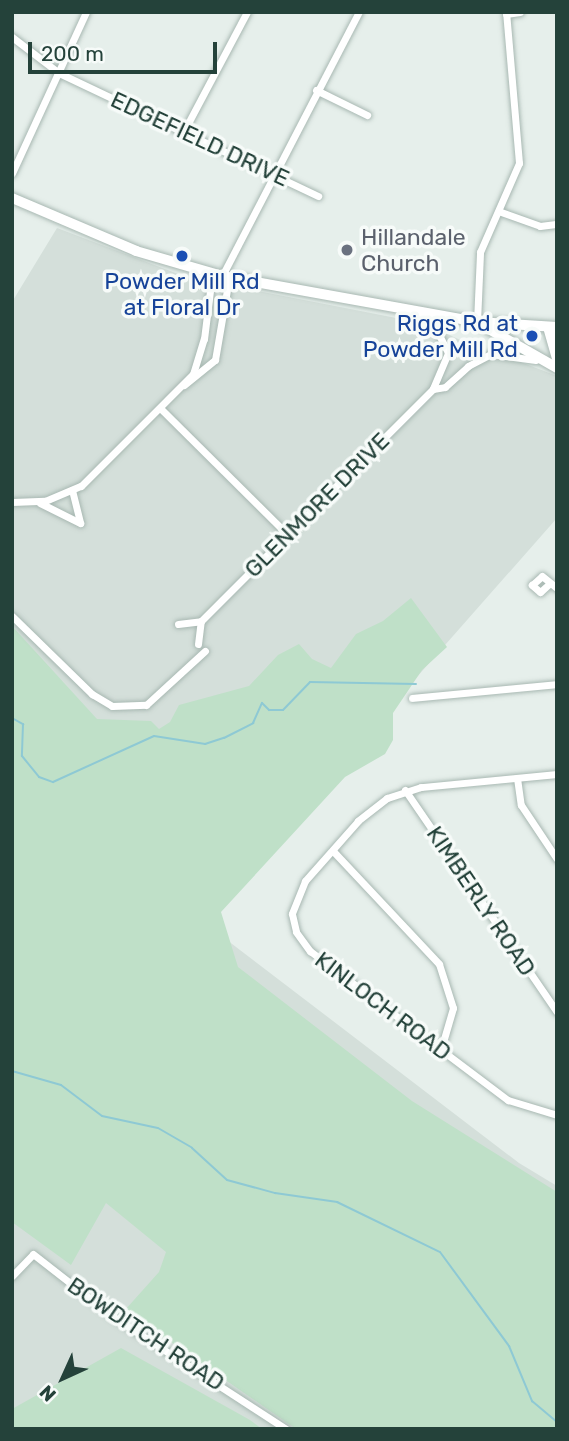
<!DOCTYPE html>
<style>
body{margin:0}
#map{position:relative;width:569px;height:1441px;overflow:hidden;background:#e6efeb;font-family:Rubik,sans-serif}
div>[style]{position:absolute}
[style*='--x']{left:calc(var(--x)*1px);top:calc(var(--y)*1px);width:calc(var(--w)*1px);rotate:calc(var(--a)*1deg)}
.built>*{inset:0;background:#d4dfda}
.green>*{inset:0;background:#bfe0c8}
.stream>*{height:2px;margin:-1px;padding:0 1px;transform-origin:1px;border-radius:1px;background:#8ec9d4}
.roads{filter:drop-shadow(0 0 2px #a8b8b2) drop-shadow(0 0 2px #a8b8b2)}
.minor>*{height:7px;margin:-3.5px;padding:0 3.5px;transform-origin:3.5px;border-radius:3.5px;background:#fff}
.secondary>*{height:10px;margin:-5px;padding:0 5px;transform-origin:5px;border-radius:5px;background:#fff}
.dots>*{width:19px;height:19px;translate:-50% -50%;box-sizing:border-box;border:4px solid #f7fbf9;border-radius:50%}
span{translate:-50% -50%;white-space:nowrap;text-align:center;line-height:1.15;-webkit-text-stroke:7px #f7fbf9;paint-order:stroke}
.street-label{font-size:23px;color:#24423a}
.worship-label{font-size:23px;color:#5b616d}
.left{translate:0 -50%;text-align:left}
.transit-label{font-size:23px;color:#164399}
.right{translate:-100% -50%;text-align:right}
.frame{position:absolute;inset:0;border:14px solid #24423a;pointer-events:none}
.north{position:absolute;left:28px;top:1343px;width:70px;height:70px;-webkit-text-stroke:5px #f7fbf9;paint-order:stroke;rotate:225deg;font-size:19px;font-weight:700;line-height:28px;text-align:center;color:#24423a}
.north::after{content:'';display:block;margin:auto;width:24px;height:32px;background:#24423a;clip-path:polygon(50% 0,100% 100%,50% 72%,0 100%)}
.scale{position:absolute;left:28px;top:42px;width:189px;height:32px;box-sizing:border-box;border:4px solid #24423a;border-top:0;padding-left:9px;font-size:21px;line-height:24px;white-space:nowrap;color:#24423a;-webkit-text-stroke:5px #f7fbf9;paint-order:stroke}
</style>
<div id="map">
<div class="built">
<div style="clip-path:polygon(57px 228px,186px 277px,422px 323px,434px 338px,443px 332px,484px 351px,487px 360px,518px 361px,557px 376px,557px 518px,202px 921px,519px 1163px,557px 1186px,557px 1429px,12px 1429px,12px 302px)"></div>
</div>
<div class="green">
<div style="clip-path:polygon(411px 598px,447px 647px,422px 670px,393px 713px,393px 740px,385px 754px,345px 777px,221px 912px,238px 967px,412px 1101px,557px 1192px,557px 1429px,296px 1429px,125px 1310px,159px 1272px,166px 1252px,106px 1203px,71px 1265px,12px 1222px,12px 626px,97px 719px,151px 721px,159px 729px,170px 722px,179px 705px,249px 686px,278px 655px,299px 644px,312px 659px,331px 668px,356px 634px,383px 621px)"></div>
<div style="clip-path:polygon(121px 1348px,250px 1420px,262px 1429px,12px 1429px,12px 1409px)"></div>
</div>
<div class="stream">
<div style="--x:12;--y:718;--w:13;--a:29"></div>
<div style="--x:23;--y:724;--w:32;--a:92"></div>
<div style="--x:22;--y:756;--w:27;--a:51"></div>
<div style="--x:39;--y:777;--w:15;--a:20"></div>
<div style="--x:53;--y:782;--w:111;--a:-24.5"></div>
<div style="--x:154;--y:736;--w:52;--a:8.9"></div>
<div style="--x:205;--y:744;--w:20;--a:-18"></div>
<div style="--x:224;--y:738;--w:33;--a:-27"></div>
<div style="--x:253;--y:723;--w:22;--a:-66"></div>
<div style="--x:262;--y:703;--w:10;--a:45"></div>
<div style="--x:269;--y:710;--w:14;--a:0"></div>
<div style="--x:283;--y:710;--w:39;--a:-46"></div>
<div style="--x:310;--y:682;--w:106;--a:1.1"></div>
<div style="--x:12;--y:1071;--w:51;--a:15.9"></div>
<div style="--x:61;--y:1085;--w:51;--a:37.1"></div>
<div style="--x:102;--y:1116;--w:57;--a:12.1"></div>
<div style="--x:158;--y:1128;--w:39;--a:30"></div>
<div style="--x:192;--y:1148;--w:47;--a:42.4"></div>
<div style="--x:227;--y:1180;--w:50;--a:15.2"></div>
<div style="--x:275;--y:1193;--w:63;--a:8.3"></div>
<div style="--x:337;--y:1202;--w:114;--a:25.9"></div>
<div style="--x:440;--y:1252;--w:117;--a:53.7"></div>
<div style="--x:509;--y:1346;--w:60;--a:67.3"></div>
<div style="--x:532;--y:1401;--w:33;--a:40"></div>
</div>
<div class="roads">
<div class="minor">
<div style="--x:506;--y:14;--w:14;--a:-8"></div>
<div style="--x:12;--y:37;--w:59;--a:37.5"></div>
<div style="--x:59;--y:73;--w:287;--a:25.4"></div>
<div style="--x:316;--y:90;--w:57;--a:26.1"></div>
<div style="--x:185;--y:129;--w:132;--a:-62.1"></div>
<div style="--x:12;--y:173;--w:177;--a:-65.3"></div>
<div style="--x:501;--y:212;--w:41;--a:19.7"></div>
<div style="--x:540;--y:226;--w:16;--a:-7"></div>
<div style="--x:413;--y:313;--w:28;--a:35"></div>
<div style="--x:436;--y:329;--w:27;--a:63"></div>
<div style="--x:448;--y:353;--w:39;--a:113"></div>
<div style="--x:477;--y:322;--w:70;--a:-87.5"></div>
<div style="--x:480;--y:252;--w:97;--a:-66.3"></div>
<div style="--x:519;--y:163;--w:152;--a:-94.9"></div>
<div style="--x:184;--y:385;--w:40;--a:-39"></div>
<div style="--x:215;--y:360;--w:77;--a:-80.3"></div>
<div style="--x:228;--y:284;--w:10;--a:-127"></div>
<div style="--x:433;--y:389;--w:12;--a:-9"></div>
<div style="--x:445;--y:387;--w:31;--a:-42"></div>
<div style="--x:468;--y:366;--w:26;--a:-28"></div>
<div style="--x:491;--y:354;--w:45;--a:7.6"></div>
<div style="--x:160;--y:408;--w:179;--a:44.8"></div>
<div style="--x:72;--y:490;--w:34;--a:76"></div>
<div style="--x:12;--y:502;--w:33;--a:-2"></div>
<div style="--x:45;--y:501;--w:39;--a:-23"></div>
<div style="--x:81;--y:486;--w:158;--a:-45"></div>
<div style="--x:193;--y:374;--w:37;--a:-73"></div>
<div style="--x:204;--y:339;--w:56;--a:-82.9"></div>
<div style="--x:211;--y:283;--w:13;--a:-32"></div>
<div style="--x:222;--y:276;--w:297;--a:-62.6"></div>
<div style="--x:40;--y:503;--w:45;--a:26.6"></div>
<div style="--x:549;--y:584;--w:12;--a:138"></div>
<div style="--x:540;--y:592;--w:11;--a:-139"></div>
<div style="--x:532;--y:585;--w:13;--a:-42"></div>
<div style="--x:542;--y:576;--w:19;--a:39"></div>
<div style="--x:12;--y:616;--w:112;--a:44.3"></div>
<div style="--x:92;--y:694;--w:23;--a:31"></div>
<div style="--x:112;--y:706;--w:34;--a:-2"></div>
<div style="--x:146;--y:705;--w:80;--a:-42.5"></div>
<div style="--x:178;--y:624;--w:23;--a:-7"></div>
<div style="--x:198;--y:644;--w:23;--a:-83"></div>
<div style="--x:201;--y:621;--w:328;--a:-45"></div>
<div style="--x:412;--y:698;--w:146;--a:-5.5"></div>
<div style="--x:557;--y:774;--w:137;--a:174.5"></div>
<div style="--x:421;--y:787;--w:36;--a:162"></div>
<div style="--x:387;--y:798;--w:37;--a:142"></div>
<div style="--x:358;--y:821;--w:80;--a:131.5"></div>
<div style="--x:305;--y:881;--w:35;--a:112"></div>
<div style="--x:292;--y:914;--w:18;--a:77"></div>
<div style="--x:296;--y:932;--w:24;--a:54"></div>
<div style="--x:310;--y:951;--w:248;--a:37"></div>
<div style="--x:508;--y:1100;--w:51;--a:17"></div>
<div style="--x:517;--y:778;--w:27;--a:82"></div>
<div style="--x:521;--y:805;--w:65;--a:56.3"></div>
<div style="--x:405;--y:790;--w:269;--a:55.6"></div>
<div style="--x:333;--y:851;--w:155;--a:46.8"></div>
<div style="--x:439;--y:964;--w:46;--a:72.3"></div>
<div style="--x:453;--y:1008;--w:43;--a:106.3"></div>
<div style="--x:12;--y:1276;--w:30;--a:-46"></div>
<div style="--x:33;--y:1254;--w:104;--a:38"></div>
<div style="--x:115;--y:1318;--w:204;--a:33"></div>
</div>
<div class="secondary">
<div style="--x:12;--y:198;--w:135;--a:23.1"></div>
<div style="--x:136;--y:251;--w:90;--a:16.2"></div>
<div style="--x:222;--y:276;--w:259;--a:10.2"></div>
<div style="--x:477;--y:322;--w:80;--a:3.6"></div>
<div style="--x:480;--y:324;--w:89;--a:29.7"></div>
<div style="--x:548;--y:327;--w:32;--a:74"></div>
<div style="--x:556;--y:327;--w:14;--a:86"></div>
</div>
</div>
<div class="dots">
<div style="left:347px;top:250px;background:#6b7280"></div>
<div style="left:182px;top:256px;background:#1a4fb4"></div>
<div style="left:532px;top:336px;background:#1a4fb4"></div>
</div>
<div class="street-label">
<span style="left:200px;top:139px;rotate:25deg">EDGEFIELD DRIVE</span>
<span style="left:317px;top:505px;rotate:-45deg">GLENMORE DRIVE</span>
<span style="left:481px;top:901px;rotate:56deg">KIMBERLY ROAD</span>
<span style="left:383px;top:1006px;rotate:37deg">KINLOCH ROAD</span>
<span style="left:146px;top:1334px;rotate:34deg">BOWDITCH ROAD</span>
</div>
<div class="worship-label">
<span class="left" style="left:361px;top:250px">Hillandale<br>Church</span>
</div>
<div class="transit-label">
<span style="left:182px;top:294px">Powder Mill Rd<br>at Floral Dr</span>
<span class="right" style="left:518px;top:336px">Riggs Rd at<br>Powder Mill Rd</span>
</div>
<div class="frame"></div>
<div class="north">N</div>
<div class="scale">200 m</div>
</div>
